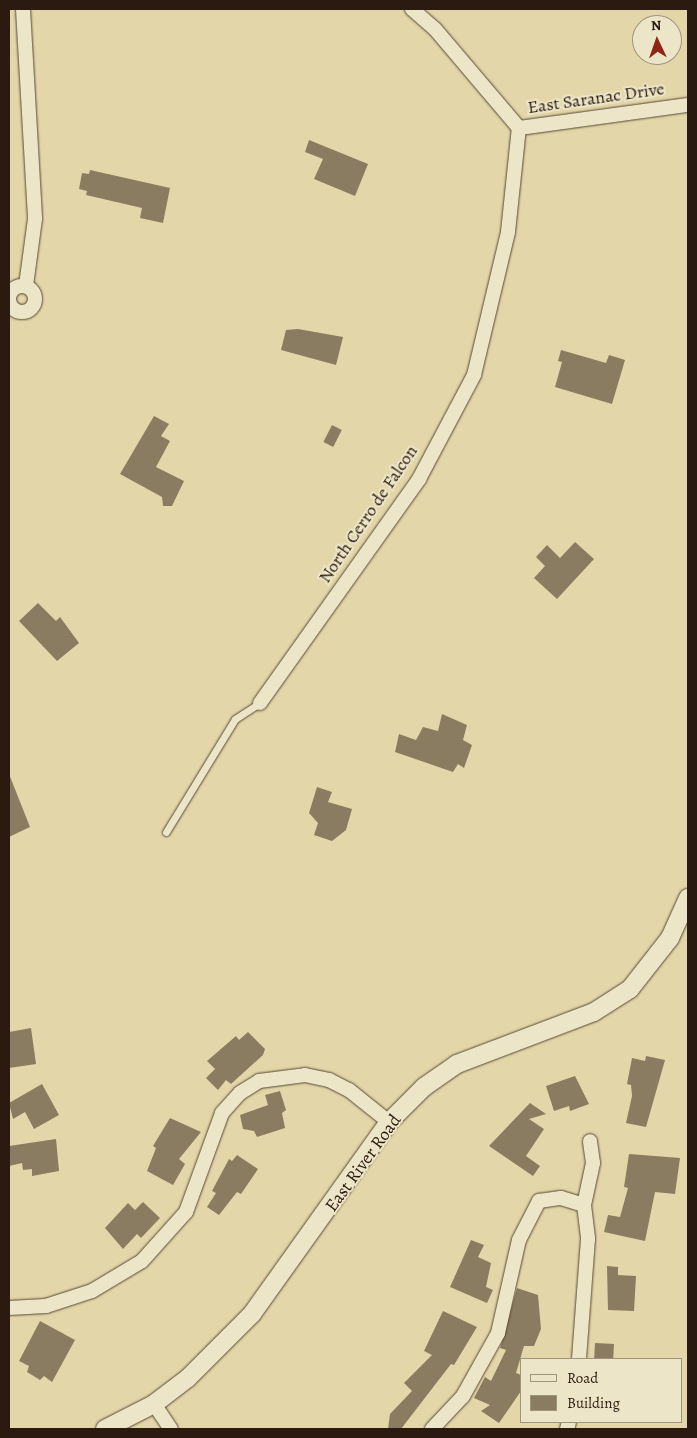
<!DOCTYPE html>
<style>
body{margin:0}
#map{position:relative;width:697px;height:1438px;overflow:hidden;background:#e3d7a9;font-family:Alegreya,serif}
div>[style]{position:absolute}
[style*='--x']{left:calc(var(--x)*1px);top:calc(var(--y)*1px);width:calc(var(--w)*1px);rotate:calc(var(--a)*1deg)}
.building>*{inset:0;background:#8a7c60;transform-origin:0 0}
.roads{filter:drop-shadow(0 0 1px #584936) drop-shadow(0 0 1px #584936)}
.service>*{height:7px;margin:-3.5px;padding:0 3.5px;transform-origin:3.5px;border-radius:3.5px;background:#ede5c7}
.minor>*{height:14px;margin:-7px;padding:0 7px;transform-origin:7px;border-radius:7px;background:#ede5c7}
.minor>.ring{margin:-7px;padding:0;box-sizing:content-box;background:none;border:14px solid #ede5c7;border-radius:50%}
.tertiary>*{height:18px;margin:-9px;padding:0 9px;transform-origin:9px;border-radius:9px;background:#ede5c7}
span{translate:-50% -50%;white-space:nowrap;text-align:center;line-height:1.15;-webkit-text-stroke:4px #ede5c7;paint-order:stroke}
.street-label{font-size:18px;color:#2a1a10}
.frame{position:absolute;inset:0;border:10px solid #2a1a10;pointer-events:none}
.legend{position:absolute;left:520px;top:1358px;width:162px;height:65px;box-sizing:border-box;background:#ede5c7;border:1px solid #9f947e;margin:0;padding:6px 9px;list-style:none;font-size:15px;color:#2a1a10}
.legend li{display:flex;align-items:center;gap:10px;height:25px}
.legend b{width:25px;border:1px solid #9f947e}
.north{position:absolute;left:632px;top:15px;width:50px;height:50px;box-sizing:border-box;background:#ede5c7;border:1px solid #9f947e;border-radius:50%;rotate:357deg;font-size:14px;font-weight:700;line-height:20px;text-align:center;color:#2a1a10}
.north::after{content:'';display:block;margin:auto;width:18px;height:22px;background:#8f2418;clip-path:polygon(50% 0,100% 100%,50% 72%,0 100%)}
</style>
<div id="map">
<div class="building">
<div style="clip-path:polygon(309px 140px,368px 164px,355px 196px,314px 179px,323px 159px,305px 152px)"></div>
<div style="clip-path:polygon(90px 170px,170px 188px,163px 223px,140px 218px,142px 208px,86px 195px,87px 191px,79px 189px,82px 173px,89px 174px)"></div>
<div style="clip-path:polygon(298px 329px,343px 337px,336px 365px,281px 350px,286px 330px)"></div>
<div style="clip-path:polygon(561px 350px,606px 363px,609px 355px,625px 360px,612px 404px,555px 387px,562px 362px,558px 361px)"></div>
<div style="clip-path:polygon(154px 416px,169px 424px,161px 436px,170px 441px,156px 467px,184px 481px,172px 506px,163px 506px,162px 497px,120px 474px)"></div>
<div style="left:332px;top:425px;width:11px;height:19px;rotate:27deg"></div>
<div style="clip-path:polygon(575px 542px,594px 559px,557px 599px,534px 578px,545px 566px,536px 557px,547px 545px,560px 558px)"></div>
<div style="clip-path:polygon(38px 603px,56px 621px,60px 617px,79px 643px,57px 661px,19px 621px)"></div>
<div style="clip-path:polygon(442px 714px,467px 725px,463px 740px,472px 745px,464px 768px,458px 764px,453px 772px,395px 752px,399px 734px,416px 740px,423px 727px,438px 731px)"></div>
<div style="clip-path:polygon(9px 774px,30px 827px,9px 837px)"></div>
<div style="clip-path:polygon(317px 787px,332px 792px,328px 802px,352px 809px,346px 830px,332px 841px,314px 835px,318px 823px,309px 813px)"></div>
<div style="clip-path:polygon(31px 1028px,36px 1064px,9px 1068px,9px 1032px)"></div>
<div style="clip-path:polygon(248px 1032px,265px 1049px,263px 1055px,231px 1084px,226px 1080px,218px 1090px,206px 1078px,215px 1069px,207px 1061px,236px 1036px,239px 1040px)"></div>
<div style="clip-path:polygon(646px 1056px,665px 1060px,646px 1127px,626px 1123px,632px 1096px,631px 1085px,627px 1084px,632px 1058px,645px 1061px)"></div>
<div style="clip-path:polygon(575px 1076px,589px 1104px,570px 1111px,569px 1106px,554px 1111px,546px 1086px)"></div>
<div style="clip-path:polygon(42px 1084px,59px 1115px,34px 1129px,25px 1112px,13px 1119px,9px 1103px)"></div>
<div style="clip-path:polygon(280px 1091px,286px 1110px,282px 1113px,285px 1128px,257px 1137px,254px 1131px,243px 1129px,240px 1115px,268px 1105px,265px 1095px)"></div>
<div style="clip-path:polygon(530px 1103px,546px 1114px,529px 1119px,544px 1129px,526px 1156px,540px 1166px,533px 1176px,489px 1146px)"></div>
<div style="clip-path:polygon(170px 1118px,201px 1132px,179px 1159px,185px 1164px,173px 1185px,147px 1171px,156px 1148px,153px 1146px)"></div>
<div style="clip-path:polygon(56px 1139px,59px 1171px,32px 1176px,32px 1169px,23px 1170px,22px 1163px,9px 1166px,9px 1146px)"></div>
<div style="clip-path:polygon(629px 1154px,680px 1158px,675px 1194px,655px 1192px,645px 1241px,604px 1232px,608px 1215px,620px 1217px,628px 1188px,624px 1187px)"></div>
<div style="clip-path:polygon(237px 1155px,258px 1169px,241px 1194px,237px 1192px,219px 1215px,207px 1207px,216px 1193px,212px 1191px,229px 1159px,232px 1161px)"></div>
<div style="clip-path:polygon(143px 1202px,160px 1218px,141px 1238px,137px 1234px,123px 1249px,105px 1228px,128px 1203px,135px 1210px)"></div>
<div style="clip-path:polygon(471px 1240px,484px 1245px,478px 1257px,491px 1263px,486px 1287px,493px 1290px,487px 1303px,450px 1287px)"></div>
<div style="clip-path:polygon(607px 1266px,618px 1267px,618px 1275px,636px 1276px,634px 1311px,608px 1310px)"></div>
<div style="clip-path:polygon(517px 1288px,538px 1295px,541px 1329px,534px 1346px,524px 1346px,516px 1373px,521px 1375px,521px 1391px,499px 1423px,481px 1411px,490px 1405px,474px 1398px,485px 1377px,491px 1381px,506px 1350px,500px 1348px)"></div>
<div style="clip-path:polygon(443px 1311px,477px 1327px,454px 1365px,451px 1364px,401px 1429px,388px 1429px,390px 1414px,412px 1391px,404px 1383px,432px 1355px,424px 1351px)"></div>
<div style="clip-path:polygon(40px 1321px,75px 1340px,52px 1382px,44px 1376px,40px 1380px,27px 1372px,29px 1366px,19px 1361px)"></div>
<div style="left:595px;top:1343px;width:19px;height:16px;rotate:3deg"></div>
</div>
<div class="roads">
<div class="service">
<div style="--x:166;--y:832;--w:132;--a:-58.6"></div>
<div style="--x:235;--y:719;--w:30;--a:-33"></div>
</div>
<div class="minor">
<div style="--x:23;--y:9;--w:210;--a:86.7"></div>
<div style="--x:35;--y:219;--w:68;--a:97.7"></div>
<div style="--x:412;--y:9;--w:30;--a:41"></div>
<div style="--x:435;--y:29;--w:130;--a:49.7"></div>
<div style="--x:519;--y:128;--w:171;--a:-7.8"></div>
<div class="ring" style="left:9px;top:286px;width:12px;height:12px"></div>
<div style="--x:260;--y:703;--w:275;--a:-54.6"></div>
<div style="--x:419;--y:479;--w:118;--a:-62.1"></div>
<div style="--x:474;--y:375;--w:147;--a:-76.6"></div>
<div style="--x:508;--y:232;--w:105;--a:-84"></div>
<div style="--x:584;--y:1205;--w:43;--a:-77.9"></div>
<div style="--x:593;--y:1163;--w:22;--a:-98"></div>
<div style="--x:9;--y:1308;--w:37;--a:-3"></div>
<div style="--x:46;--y:1306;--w:48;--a:-18.1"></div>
<div style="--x:92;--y:1291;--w:58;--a:-31"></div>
<div style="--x:142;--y:1261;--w:66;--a:-48.1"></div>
<div style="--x:186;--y:1212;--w:105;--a:-70"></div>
<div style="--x:222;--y:1113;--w:27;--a:-48"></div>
<div style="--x:240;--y:1093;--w:22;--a:-32"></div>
<div style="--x:259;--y:1081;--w:46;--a:-7.4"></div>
<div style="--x:305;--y:1075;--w:25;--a:12"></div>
<div style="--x:329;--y:1080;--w:22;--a:27"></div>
<div style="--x:349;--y:1090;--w:51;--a:38.7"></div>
<div style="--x:154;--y:1404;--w:30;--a:56"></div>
<div style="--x:432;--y:1429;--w:45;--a:-46.8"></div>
<div style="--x:463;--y:1396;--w:72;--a:-60.9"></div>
<div style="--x:498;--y:1333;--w:95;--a:-77.3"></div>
<div style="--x:519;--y:1240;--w:44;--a:-62.9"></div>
<div style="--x:539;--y:1201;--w:22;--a:-8"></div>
<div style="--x:561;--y:1198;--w:24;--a:17"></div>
<div style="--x:584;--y:1205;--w:34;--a:83"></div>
<div style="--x:588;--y:1239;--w:120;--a:94.3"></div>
<div style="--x:567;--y:1429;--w:7;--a:-74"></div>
</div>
<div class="tertiary">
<div style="--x:105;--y:1429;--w:55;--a:-27"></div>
<div style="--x:154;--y:1404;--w:43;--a:-37.4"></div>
<div style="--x:188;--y:1378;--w:91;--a:-45"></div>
<div style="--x:252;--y:1314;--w:236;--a:-54.5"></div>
<div style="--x:389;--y:1122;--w:49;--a:-45"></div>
<div style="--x:424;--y:1087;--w:40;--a:-34.9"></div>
<div style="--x:457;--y:1064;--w:147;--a:-20.8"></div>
<div style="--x:594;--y:1012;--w:43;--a:-32.6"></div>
<div style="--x:630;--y:989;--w:65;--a:-51.9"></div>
<div style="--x:670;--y:938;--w:44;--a:-65.8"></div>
</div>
</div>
<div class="street-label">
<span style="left:596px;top:98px;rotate:-8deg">East Saranac Drive</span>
<span style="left:368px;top:514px;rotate:-56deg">North Cerro de Falcon</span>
<span style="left:363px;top:1163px;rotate:-54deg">East River Road</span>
</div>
<div class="frame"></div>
<ul class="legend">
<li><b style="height:6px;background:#ede5c7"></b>Road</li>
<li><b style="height:14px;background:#8a7c60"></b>Building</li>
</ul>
<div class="north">N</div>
</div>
